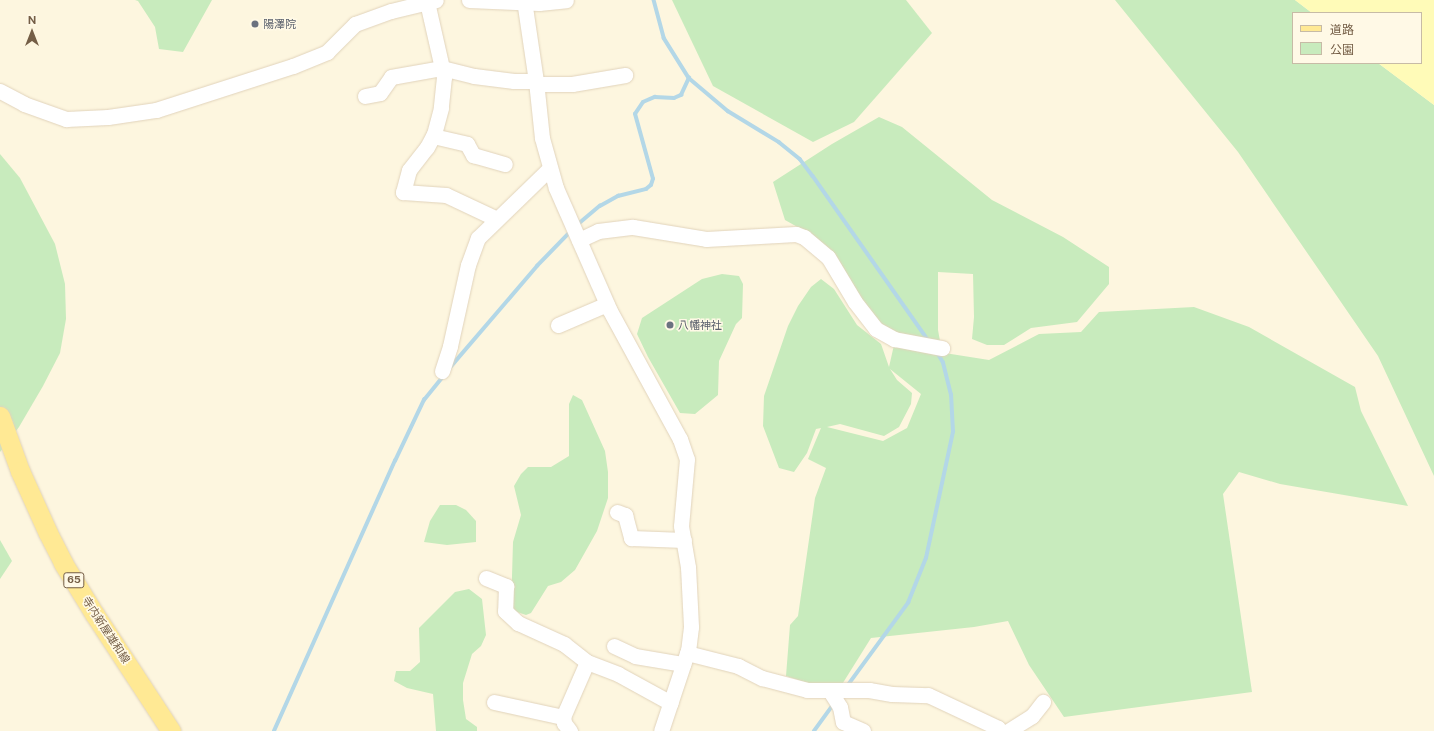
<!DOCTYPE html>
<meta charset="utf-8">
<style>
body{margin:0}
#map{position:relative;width:1434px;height:731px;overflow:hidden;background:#fdf6df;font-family:"Public Sans","Noto Sans JP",sans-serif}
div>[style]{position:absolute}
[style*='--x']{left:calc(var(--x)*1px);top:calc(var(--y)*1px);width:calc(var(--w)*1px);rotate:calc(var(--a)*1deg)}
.green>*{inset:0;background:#c8ebbd}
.sand>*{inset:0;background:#fffbb8}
.stream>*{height:3.5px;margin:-1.75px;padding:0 1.75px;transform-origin:1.75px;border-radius:1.75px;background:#b3d7e7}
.roads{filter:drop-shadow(0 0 1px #e1d3bb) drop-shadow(0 0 1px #e1d3bb)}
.minor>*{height:15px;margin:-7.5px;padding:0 7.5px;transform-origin:7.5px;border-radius:7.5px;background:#fff}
.major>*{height:19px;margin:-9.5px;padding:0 9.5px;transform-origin:9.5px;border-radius:9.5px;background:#ffe994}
.dots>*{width:11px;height:11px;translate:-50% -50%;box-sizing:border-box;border:2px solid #fff9e6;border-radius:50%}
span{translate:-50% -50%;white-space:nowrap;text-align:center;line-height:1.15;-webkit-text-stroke:3px #fff9e6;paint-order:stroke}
.shield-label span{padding:1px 3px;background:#fff9e6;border:1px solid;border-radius:3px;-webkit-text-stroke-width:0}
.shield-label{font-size:10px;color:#745e46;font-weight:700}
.worship-label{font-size:11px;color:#5b616d}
.left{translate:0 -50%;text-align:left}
.street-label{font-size:11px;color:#745e46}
.legend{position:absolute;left:1292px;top:12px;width:130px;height:52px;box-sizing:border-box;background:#fff9e6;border:1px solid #c7bba6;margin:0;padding:5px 7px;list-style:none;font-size:12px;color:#745e46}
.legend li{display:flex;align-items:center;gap:8px;height:20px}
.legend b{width:20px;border:1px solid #c7bba6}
.north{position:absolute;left:12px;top:12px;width:40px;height:40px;-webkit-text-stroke:3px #fff9e6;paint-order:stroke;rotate:0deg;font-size:11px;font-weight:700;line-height:16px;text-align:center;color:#745e46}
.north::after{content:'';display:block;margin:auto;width:14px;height:18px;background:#745e46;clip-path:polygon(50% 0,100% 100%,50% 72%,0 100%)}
</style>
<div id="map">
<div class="green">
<div style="clip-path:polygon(135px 0,212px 0,183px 52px,159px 49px,155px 27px,138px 1px)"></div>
<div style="clip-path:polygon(672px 0,906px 0,932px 33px,854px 122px,813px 142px,713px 86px)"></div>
<div style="clip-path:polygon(1115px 0,1295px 0,1312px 13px,1293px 13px,1293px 63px,1378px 63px,1434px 105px,1434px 476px,1378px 356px,1238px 152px)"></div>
<div style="clip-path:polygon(879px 117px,902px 127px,992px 200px,1063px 237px,1109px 267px,1109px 284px,1077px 322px,1031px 328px,1004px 345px,987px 345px,972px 339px,974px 317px,973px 274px,938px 272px,938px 330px,940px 341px,895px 334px,876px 323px,835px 254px,810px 234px,785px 220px,773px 182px,832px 144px)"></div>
<div style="clip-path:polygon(0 154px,20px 178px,55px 244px,65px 284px,66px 319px,60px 353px,43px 386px,19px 427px,0 452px)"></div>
<div style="clip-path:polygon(722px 274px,739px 276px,743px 284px,742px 318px,736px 324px,719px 361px,718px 395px,695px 414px,680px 413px,648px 357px,637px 334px,642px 318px,702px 279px)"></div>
<div style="clip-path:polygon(evenodd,821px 279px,834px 289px,857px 325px,881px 344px,889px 367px,894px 345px,989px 360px,1039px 334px,1081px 332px,1099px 312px,1194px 307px,1249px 327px,1355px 387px,1361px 411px,1408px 506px,1280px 484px,1239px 472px,1223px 494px,1252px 692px,1064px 717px,1029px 665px,1008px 621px,974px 627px,871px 638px,841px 686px,807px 683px,786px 676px,790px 625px,798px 616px,815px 498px,826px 468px,808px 459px,821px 428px,816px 429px,807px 453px,794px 472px,779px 468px,763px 426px,764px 396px,788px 326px,798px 306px,811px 287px,821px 279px,890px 369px,921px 394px,907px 428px,883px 441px,827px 427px,840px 424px,884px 436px,899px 427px,911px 404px,912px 393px,897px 380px,890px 369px)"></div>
<div style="clip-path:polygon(573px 395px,582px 400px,605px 451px,608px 472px,608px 498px,597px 531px,575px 570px,561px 582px,548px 586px,531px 613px,526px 615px,511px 610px,513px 542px,521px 515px,514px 486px,521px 474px,528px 467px,551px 467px,569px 456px,569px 404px)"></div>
<div style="clip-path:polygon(440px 505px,456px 505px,466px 510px,476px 521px,476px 542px,447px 545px,424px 542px,430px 521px)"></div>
<div style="clip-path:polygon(0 540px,12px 561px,0 579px)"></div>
<div style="clip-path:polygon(469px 589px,482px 599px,486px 635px,481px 646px,472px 654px,463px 683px,463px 700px,466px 719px,477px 727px,477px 731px,436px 731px,433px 694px,407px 688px,394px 681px,396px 671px,410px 671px,420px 662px,419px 628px,455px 592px)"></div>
</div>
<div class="sand">
<div style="clip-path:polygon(1295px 0,1434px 0,1434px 105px,1378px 63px,1421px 63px,1421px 13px,1312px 13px)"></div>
</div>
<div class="stream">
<div style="--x:654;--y:0;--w:39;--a:75"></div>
<div style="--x:664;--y:38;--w:47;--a:58"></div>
<div style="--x:689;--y:78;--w:51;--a:40.2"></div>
<div style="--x:728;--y:111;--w:60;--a:31.3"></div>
<div style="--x:779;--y:142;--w:27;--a:39"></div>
<div style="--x:800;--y:159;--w:21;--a:53"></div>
<div style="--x:813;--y:176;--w:202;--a:54.9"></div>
<div style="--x:577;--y:225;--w:30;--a:-40"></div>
<div style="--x:600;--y:206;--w:21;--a:-29"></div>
<div style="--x:618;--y:196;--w:29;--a:-14"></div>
<div style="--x:646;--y:189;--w:6;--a:-39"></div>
<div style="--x:651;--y:185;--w:6;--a:-72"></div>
<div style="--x:653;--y:179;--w:67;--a:-105.5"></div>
<div style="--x:635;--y:114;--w:14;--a:-56"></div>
<div style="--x:643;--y:102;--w:13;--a:-23"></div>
<div style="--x:655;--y:97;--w:19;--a:3"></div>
<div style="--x:674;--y:98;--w:8;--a:-23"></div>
<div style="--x:681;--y:95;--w:19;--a:-65"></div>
<div style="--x:448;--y:370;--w:137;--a:-49.4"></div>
<div style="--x:537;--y:266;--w:49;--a:-45.8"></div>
<div style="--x:848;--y:685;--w:102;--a:-53.8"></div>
<div style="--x:908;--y:603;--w:48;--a:-68.2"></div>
<div style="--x:926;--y:558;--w:129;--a:-77.9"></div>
<div style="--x:953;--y:432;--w:37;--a:-93"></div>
<div style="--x:951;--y:395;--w:33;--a:-104"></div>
<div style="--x:943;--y:363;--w:14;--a:-120"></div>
<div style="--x:274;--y:731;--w:296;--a:-65.9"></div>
<div style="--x:395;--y:461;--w:68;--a:-64.6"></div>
<div style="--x:424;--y:400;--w:32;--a:-51"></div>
<div style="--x:814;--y:731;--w:32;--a:-54"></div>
</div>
<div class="roads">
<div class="minor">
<div style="--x:469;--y:0;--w:70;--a:2.5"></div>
<div style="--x:539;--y:3;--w:27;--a:-6"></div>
<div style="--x:524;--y:0;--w:82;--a:81.6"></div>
<div style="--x:536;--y:81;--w:57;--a:84"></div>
<div style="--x:542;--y:138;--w:52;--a:74.4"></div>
<div style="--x:556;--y:188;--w:132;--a:66.3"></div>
<div style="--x:609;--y:309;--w:148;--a:61.4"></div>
<div style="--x:680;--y:439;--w:21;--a:71"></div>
<div style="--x:687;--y:459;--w:67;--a:95.1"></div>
<div style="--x:681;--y:526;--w:42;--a:80.3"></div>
<div style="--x:688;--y:567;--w:60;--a:87.1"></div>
<div style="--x:691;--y:627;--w:23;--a:97"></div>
<div style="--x:688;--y:650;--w:85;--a:108.4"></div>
<div style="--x:427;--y:2;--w:77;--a:77.2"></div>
<div style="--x:444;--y:77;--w:31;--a:96"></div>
<div style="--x:441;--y:108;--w:27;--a:105"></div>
<div style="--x:434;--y:134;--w:15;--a:118"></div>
<div style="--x:427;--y:147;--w:29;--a:128"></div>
<div style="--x:409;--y:170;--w:23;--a:105"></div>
<div style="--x:403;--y:192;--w:43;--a:4"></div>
<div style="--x:446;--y:195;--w:56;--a:25.2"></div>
<div style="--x:536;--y:84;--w:36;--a:0"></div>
<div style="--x:572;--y:84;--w:54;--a:-9.6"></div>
<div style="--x:0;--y:91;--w:27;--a:28"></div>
<div style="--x:24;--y:104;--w:45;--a:19.7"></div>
<div style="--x:66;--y:119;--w:42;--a:-2.7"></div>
<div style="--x:108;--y:117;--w:49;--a:-8.3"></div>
<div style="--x:156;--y:110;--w:144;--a:-17.8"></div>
<div style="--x:293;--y:66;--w:37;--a:-22"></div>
<div style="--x:327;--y:52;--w:40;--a:-45"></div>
<div style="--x:355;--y:24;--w:38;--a:-20"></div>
<div style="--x:391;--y:11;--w:46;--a:-13.7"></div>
<div style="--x:365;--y:96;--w:15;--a:-11"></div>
<div style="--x:380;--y:93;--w:19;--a:-55"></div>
<div style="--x:391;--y:77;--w:52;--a:-10"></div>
<div style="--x:442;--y:68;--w:33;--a:14"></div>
<div style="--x:474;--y:76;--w:40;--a:7.1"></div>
<div style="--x:514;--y:81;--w:22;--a:0"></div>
<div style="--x:433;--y:136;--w:35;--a:13"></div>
<div style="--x:467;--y:144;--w:13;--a:61"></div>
<div style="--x:473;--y:155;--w:33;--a:16"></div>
<div style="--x:579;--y:240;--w:21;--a:-25"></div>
<div style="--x:598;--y:231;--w:35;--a:-7"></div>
<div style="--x:633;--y:227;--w:74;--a:9.3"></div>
<div style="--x:706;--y:239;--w:90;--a:-3.2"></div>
<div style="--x:796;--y:234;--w:9;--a:21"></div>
<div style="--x:804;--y:237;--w:31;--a:40"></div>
<div style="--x:828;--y:257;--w:52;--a:59"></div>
<div style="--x:855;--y:302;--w:34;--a:52"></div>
<div style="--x:876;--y:329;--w:21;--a:29"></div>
<div style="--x:894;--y:339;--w:49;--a:10.6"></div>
<div style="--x:558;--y:325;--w:53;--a:-23.2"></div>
<div style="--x:442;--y:371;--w:26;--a:-72"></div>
<div style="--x:450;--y:346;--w:83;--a:-77.5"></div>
<div style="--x:468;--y:265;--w:29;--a:-70"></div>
<div style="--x:478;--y:238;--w:100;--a:-44.2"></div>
<div style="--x:617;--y:512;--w:9;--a:21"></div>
<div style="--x:625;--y:515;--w:24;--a:75"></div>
<div style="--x:631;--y:538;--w:53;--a:2.2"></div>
<div style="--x:486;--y:578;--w:22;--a:22"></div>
<div style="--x:506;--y:586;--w:25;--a:92"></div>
<div style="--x:505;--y:611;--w:18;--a:43"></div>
<div style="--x:518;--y:623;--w:51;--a:24.5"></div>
<div style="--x:564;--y:644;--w:29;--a:38"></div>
<div style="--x:587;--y:662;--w:33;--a:21"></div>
<div style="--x:618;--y:674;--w:60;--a:28.7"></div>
<div style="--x:614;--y:646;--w:23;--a:25"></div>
<div style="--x:635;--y:656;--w:49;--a:9.5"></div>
<div style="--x:687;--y:653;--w:53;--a:14.3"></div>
<div style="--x:738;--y:666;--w:27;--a:27"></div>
<div style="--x:762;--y:678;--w:47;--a:14.9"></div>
<div style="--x:807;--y:690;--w:62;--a:0"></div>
<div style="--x:869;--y:690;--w:23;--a:10"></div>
<div style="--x:892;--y:694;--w:36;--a:2"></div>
<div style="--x:928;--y:695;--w:77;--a:25.2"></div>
<div style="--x:998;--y:728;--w:3;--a:72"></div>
<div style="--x:830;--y:691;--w:19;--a:58"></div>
<div style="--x:840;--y:707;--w:15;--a:79"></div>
<div style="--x:843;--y:722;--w:22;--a:24"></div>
<div style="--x:494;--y:702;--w:71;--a:12.3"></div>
<div style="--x:570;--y:731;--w:10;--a:-127"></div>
<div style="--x:564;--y:723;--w:6;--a:-99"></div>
<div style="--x:563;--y:717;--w:60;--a:-66.4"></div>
<div style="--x:1008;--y:731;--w:28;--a:-32"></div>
<div style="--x:1032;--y:716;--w:18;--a:-52"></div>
</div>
<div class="major">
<div style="--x:0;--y:416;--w:59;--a:70"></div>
<div style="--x:20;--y:471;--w:68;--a:65.7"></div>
<div style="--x:48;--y:533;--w:34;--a:63"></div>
<div style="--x:63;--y:563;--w:61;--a:58.4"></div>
<div style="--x:95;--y:615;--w:139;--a:56.8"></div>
</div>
</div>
<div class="dots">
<div style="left:255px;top:24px;background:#6b7280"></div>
<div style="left:670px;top:325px;background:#6b7280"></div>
</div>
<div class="shield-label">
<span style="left:74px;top:580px">65</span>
</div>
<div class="worship-label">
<span class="left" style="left:263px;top:24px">陽澤院</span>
<span class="left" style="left:678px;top:325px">八幡神社</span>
</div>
<div class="street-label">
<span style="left:106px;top:630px;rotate:57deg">寺内新屋雄和線</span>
</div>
<ul class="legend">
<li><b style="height:5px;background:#ffe994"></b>道路</li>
<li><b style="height:11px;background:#c8ebbd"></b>公園</li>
</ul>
<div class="north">N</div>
</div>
